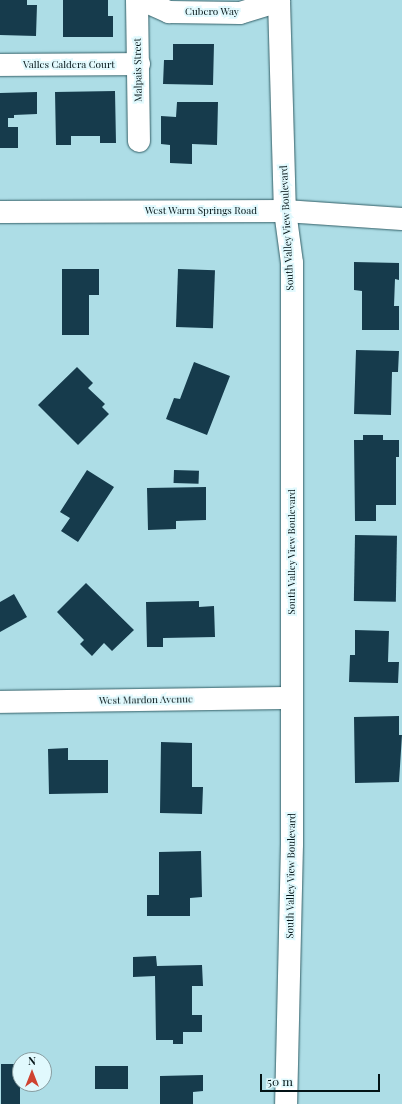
<!DOCTYPE html>
<style>
body{margin:0}
#map{position:relative;width:402px;height:1104px;overflow:hidden;background:#addde6;font-family:"Playfair Display",serif}
div>[style]{position:absolute}
[style*='--x']{left:calc(var(--x)*1px);top:calc(var(--y)*1px);width:calc(var(--w)*1px);rotate:calc(var(--a)*1deg)}
.building>*{inset:0;background:#163b4c;transform-origin:0 0}
.roads{filter:drop-shadow(0 0 1px #325e66) drop-shadow(0 0 1px #325e66)}
.minor>*{height:22px;margin:-11px;padding:0 11px;transform-origin:11px;border-radius:11px;background:#fff}
.major>*{height:22px;margin:-11px;padding:0 11px;transform-origin:11px;border-radius:11px;background:#fff}
span{translate:-50% -50%;white-space:nowrap;text-align:center;line-height:1.15;-webkit-text-stroke:4px #e1f9fd;paint-order:stroke}
.street-label{font-size:10px;color:#031316}
.north{position:absolute;left:12px;top:1052px;width:40px;height:40px;box-sizing:border-box;background:#e1f9fd;border:1px solid #889da1;border-radius:50%;rotate:0deg;font-size:11px;font-weight:700;line-height:16px;text-align:center;color:#031316}
.north::after{content:'';display:block;margin:auto;width:14px;height:18px;background:#cf4331;clip-path:polygon(50% 0,100% 100%,50% 72%,0 100%)}
.scale{position:absolute;left:260px;top:1074px;width:120px;height:18px;box-sizing:border-box;border:2px solid #031316;border-top:0;padding-left:5px;font-size:12px;line-height:14px;white-space:nowrap;color:#031316;-webkit-text-stroke:3px #e1f9fd;paint-order:stroke}
</style>
<div id="map">
<div class="building">
<div style="clip-path:polygon(0 0,27px 0,27px 5px,37px 5px,36px 36px,0 35px)"></div>
<div style="clip-path:polygon(63px 0,108px 0,108px 16px,113px 16px,113px 37px,63px 37px)"></div>
<div style="clip-path:polygon(173px 44px,214px 44px,213px 85px,163px 84px,164px 60px,173px 60px)"></div>
<div style="clip-path:polygon(115px 91px,116px 143px,100px 143px,100px 136px,71px 136px,71px 145px,56px 145px,55px 92px)"></div>
<div style="clip-path:polygon(37px 92px,37px 114px,14px 115px,14px 118px,8px 118px,8px 127px,18px 127px,18px 148px,0 148px,0 93px)"></div>
<div style="clip-path:polygon(177px 102px,218px 102px,217px 145px,192px 144px,192px 164px,170px 163px,170px 145px,161px 144px,161px 116px,176px 117px)"></div>
<div style="clip-path:polygon(354px 262px,399px 263px,399px 280px,395px 279px,394px 306px,399px 306px,399px 330px,362px 330px,362px 291px,354px 290px)"></div>
<div style="clip-path:polygon(62px 269px,99px 269px,99px 295px,89px 295px,89px 335px,62px 335px)"></div>
<div style="left:178px;top:269px;width:37px;height:58px;rotate:2deg"></div>
<div style="clip-path:polygon(356px 350px,399px 351px,398px 372px,392px 372px,391px 415px,354px 414px)"></div>
<div style="clip-path:polygon(194px 362px,230px 376px,207px 435px,166px 419px,174px 398px,180px 399px)"></div>
<div style="clip-path:polygon(77px 367px,93px 383px,88px 388px,105px 404px,102px 407px,109px 414px,78px 445px,38px 405px)"></div>
<div style="clip-path:polygon(363px 435px,383px 435px,383px 440px,399px 440px,399px 457px,396px 457px,396px 505px,376px 505px,376px 521px,355px 521px,354px 440px,363px 440px)"></div>
<div style="clip-path:polygon(87px 470px,114px 487px,78px 542px,61px 531px,70px 518px,60px 512px)"></div>
<div style="left:174px;top:470px;width:25px;height:13px;rotate:2deg"></div>
<div style="clip-path:polygon(206px 487px,206px 520px,176px 521px,176px 529px,148px 530px,147px 488px)"></div>
<div style="left:355px;top:535px;width:42px;height:66px;rotate:1deg"></div>
<div style="clip-path:polygon(86px 583px,134px 630px,112px 651px,104px 643px,92px 656px,80px 644px,84px 640px,57px 612px)"></div>
<div style="clip-path:polygon(14px 594px,27px 617px,0 632px,0 602px)"></div>
<div style="clip-path:polygon(199px 601px,199px 607px,214px 606px,215px 637px,163px 638px,163px 647px,147px 647px,146px 602px)"></div>
<div style="clip-path:polygon(355px 630px,389px 631px,388px 662px,399px 662px,398px 683px,349px 682px,350px 655px,355px 655px)"></div>
<div style="clip-path:polygon(399px 716px,399px 735px,402px 735px,399px 782px,355px 783px,354px 717px)"></div>
<div style="clip-path:polygon(161px 742px,192px 743px,192px 787px,203px 787px,202px 814px,160px 813px)"></div>
<div style="clip-path:polygon(68px 748px,68px 760px,108px 760px,108px 793px,49px 794px,48px 749px)"></div>
<div style="clip-path:polygon(201px 851px,202px 897px,190px 898px,190px 916px,147px 916px,147px 895px,159px 895px,159px 852px)"></div>
<div style="clip-path:polygon(156px 956px,157px 966px,202px 965px,203px 986px,192px 986px,192px 1015px,202px 1015px,202px 1032px,183px 1032px,183px 1044px,173px 1044px,173px 1040px,156px 1040px,155px 976px,133px 977px,133px 957px)"></div>
<div style="left:1px;top:1064px;width:19px;height:40px"></div>
<div style="left:95px;top:1066px;width:33px;height:23px"></div>
<div style="clip-path:polygon(203px 1075px,203px 1091px,193px 1092px,193px 1104px,160px 1104px,160px 1076px)"></div>
</div>
<div class="roads">
<div class="minor">
<div style="--x:137;--y:0;--w:141;--a:89.2"></div>
<div style="--x:142;--y:0;--w:30;--a:24"></div>
<div style="--x:169;--y:12;--w:71;--a:0.8"></div>
<div style="--x:240;--y:13;--w:41;--a:-17.1"></div>
<div style="--x:0;--y:65;--w:139;--a:-0.4"></div>
<div style="--x:0;--y:702;--w:292;--a:-0.8"></div>
</div>
<div class="major">
<div style="--x:279;--y:0;--w:211;--a:88.4"></div>
<div style="--x:285;--y:211;--w:52;--a:82.3"></div>
<div style="--x:292;--y:263;--w:581;--a:90"></div>
<div style="--x:292;--y:844;--w:260;--a:91.3"></div>
<div style="--x:0;--y:212;--w:285;--a:-0.2"></div>
<div style="--x:285;--y:211;--w:117;--a:3.9"></div>
</div>
</div>
<div class="street-label">
<span style="left:212px;top:12px">Cubero Way</span>
<span style="left:69px;top:65px">Valles Caldera Court</span>
<span style="left:138px;top:70px;rotate:-91deg">Malpais Street</span>
<span style="left:201px;top:211px">West Warm Springs Road</span>
<span style="left:287px;top:228px;rotate:-93deg">South Valley View Boulevard</span>
<span style="left:292px;top:552px;rotate:-90deg">South Valley View Boulevard</span>
<span style="left:146px;top:700px;rotate:-1deg">West Mardon Avenue</span>
<span style="left:291px;top:876px;rotate:-89deg">South Valley View Boulevard</span>
</div>
<div class="north">N</div>
<div class="scale">50 m</div>
</div>
